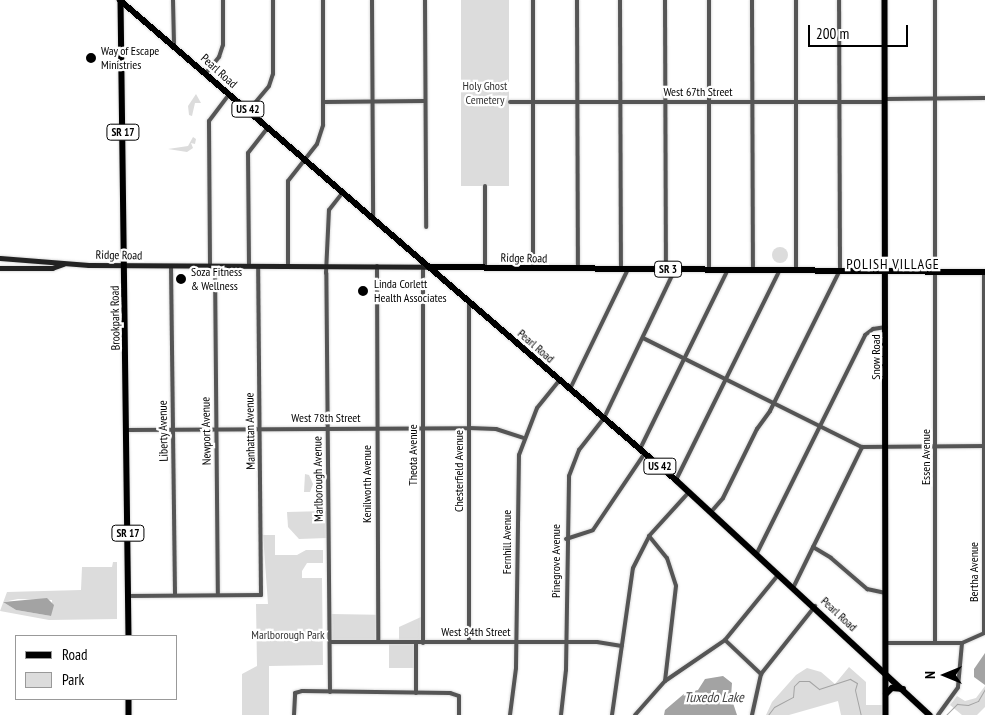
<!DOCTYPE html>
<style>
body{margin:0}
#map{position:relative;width:985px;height:715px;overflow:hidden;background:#fff;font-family:"PT Sans Narrow",sans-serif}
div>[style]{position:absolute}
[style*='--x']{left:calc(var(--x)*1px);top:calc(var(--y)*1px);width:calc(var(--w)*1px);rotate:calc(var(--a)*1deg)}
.green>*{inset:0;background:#dcdcdc;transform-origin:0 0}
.round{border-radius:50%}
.water>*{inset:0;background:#a3a3a3}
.stream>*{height:1px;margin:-0.5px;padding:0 0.5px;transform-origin:0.5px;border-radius:0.5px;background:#a3a3a3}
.roads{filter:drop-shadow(0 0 1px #dbdbdb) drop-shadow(0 0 1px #dbdbdb)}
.street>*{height:4px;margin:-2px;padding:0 2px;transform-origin:2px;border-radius:2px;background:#555}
.secondary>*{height:5px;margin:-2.5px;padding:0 2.5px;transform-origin:2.5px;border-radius:2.5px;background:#222}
.primary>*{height:5.5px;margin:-2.75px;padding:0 2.75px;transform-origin:2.75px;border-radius:2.75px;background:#000}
.dots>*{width:14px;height:14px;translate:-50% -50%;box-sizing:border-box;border:2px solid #fff;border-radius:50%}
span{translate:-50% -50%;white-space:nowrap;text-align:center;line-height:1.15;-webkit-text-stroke:4.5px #fff;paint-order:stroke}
.shield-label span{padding:1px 4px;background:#fff;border:1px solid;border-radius:4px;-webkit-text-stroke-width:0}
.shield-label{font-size:11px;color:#000;font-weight:700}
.poi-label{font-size:12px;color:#000}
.left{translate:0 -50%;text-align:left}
.street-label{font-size:12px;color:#000}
.park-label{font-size:12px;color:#333}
.neighbourhood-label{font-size:14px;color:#000;letter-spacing:1px}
.water-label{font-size:14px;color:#444;font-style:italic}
.legend{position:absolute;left:15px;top:635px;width:162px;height:65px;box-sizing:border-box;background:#fff;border:1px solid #999;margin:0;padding:6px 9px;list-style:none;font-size:15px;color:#000}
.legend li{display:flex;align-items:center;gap:10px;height:25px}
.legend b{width:25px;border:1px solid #999}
.north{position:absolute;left:920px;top:650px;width:50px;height:50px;-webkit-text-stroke:4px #fff;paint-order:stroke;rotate:270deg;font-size:14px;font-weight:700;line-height:20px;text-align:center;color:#000}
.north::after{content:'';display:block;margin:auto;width:18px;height:22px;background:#000;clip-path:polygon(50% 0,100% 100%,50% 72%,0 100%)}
.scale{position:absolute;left:808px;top:25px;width:100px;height:22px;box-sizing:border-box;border:2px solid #000;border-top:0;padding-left:6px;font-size:15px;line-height:18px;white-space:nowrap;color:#000;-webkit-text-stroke:4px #fff;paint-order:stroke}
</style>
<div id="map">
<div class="green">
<div style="left:461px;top:0;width:48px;height:186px"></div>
<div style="clip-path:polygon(196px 94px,201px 103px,195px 103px,192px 116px,189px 115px,188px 106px)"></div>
<div style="clip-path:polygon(193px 137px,196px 139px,195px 144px,191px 143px,193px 148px,187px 152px,168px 149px,188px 146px)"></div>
<div class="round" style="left:772px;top:247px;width:16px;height:16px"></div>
<div style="clip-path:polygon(305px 474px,309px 475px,313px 484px,310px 492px,304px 492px)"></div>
<div style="clip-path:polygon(326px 511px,327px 538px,299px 539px,288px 527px,287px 512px)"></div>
<div style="clip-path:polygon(263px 535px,275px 535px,275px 555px,297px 555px,306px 550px,323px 550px,323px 563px,307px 563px,302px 571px,302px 578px,322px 578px,323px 665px,269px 666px,269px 715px,242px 715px,242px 674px,257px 666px,256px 604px,268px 604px)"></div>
<div style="clip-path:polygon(evenodd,113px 562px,117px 562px,117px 619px,49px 620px,0 611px,7px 592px,81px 590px,82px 567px,112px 567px,113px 562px,18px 599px,52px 600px,51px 616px,16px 610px,3px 602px,18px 599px)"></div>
<div style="left:331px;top:614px;width:45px;height:26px;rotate:1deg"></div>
<div style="clip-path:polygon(421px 617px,421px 641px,399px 640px,399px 627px)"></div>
<div style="left:389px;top:644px;width:25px;height:24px"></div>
<div style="clip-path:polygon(849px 667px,866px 682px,866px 705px,884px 705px,884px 715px,841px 715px,838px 701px,789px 715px,766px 715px,772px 702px,796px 675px,807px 668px,821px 672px,835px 684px)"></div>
<div style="clip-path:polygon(985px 686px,985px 707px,977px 715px,962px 715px,950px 705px,957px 696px,965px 701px,976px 698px)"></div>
</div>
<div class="water">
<div style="clip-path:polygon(47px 598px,54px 605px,51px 616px,16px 610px,3px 602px)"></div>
<div style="clip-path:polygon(985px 653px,985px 685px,974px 677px,974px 669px)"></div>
<div style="clip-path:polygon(723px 676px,732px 683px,731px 697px,737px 715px,664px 715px,665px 710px,685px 693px,698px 690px,705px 679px)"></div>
</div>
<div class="stream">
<div style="--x:768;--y:715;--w:10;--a:-53"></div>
<div style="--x:774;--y:707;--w:21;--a:-28"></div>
<div style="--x:793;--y:697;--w:11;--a:-85"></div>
<div style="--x:794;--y:686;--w:7;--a:-45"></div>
<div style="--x:799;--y:681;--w:10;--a:0"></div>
<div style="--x:809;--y:681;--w:13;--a:39"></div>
<div style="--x:819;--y:689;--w:33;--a:-18"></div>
<div style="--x:850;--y:679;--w:8;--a:30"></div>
<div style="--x:857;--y:683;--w:7;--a:106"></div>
<div style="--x:855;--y:690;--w:26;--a:77"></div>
<div style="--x:946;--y:715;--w:16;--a:-45"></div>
<div style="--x:957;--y:704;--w:11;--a:5"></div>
<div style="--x:968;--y:705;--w:11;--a:-22"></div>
<div style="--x:978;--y:701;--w:14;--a:-60"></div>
</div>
<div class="roads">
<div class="street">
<div style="--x:173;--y:0;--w:45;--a:88.7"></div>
<div style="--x:372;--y:0;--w:218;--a:89.7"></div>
<div style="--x:425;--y:0;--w:227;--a:89.7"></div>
<div style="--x:577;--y:0;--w:268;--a:89.8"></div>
<div style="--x:620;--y:0;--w:269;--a:89.8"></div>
<div style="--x:665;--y:0;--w:269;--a:89.8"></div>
<div style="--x:709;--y:0;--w:269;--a:90"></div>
<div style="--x:752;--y:0;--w:269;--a:89.8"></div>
<div style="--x:796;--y:0;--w:270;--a:90"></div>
<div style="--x:935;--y:0;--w:643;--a:90"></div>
<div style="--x:206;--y:73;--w:21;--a:-51"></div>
<div style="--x:219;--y:57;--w:13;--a:-72"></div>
<div style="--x:223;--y:45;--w:45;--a:-90"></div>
<div style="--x:886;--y:99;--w:99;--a:-0.6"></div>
<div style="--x:324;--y:102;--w:101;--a:-0.6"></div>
<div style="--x:510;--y:102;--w:375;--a:0"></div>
<div style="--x:249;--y:110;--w:31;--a:-50"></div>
<div style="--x:269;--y:86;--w:13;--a:-72"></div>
<div style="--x:273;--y:74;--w:74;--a:-90"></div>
<div style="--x:171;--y:266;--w:329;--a:89.3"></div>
<div style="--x:210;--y:266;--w:145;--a:-90.4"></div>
<div style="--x:209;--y:121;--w:34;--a:-53"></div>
<div style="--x:215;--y:266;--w:329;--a:89.5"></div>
<div style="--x:249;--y:266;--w:113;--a:-90.5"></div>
<div style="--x:248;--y:153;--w:33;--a:-52"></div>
<div style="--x:288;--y:266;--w:85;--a:-90"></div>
<div style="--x:288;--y:181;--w:47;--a:-51.9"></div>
<div style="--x:317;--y:144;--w:20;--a:-72"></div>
<div style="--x:323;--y:125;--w:125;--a:-90"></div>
<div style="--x:377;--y:266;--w:376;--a:89.8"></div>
<div style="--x:423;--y:267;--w:376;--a:90"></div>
<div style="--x:485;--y:267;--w:81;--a:-90"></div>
<div style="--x:533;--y:268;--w:268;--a:-90"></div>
<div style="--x:643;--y:338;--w:245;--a:26.5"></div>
<div style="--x:862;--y:447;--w:123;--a:-0.5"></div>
<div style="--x:570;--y:389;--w:133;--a:-64.2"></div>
<div style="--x:127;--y:430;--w:342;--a:-0.3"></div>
<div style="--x:469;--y:428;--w:27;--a:2"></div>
<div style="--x:496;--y:429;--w:28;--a:18"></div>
<div style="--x:640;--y:449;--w:200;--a:-63.9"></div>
<div style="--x:676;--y:480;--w:234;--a:-63.7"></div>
<div style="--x:711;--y:512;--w:18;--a:-49"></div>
<div style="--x:723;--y:498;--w:77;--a:-63.8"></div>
<div style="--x:757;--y:429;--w:22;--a:-54"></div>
<div style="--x:770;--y:411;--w:157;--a:-63.6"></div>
<div style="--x:840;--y:270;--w:270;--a:-90.2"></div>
<div style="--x:649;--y:536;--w:28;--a:51"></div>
<div style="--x:667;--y:558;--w:29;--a:72"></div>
<div style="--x:676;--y:586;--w:96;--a:96.6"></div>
<div style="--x:566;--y:539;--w:28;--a:-18"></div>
<div style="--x:593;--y:530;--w:93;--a:-56"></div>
<div style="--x:813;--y:547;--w:21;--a:31"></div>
<div style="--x:831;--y:558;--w:48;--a:40.7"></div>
<div style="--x:867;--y:589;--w:19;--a:12"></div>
<div style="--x:757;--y:553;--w:243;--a:-63.6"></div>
<div style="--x:865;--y:335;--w:10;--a:-37"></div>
<div style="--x:873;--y:329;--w:13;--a:-9"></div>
<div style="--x:794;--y:586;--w:155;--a:-63.9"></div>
<div style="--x:128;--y:596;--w:133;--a:-0.4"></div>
<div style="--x:261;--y:595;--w:329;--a:-90.5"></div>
<div style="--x:984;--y:633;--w:361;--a:-90"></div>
<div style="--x:725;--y:640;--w:50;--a:43.4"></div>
<div style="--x:330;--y:642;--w:267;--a:0"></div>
<div style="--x:597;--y:642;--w:25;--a:9"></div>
<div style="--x:416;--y:642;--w:51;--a:90"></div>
<div style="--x:469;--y:642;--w:341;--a:-90"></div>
<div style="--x:886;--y:643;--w:76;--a:0"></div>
<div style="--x:962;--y:643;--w:24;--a:-24"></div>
<div style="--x:330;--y:692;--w:419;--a:-90.5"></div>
<div style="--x:326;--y:273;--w:63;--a:-87.3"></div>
<div style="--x:329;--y:210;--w:23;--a:-52"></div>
<div style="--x:294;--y:715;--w:22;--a:-87"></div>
<div style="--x:295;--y:693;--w:7;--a:-16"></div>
<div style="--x:302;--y:691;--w:148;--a:0.8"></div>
<div style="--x:450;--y:693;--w:9;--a:18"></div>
<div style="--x:459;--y:696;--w:19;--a:90"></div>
<div style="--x:510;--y:715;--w:47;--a:-82.7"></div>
<div style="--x:516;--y:668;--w:213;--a:-89.2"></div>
<div style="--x:519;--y:455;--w:50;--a:-69"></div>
<div style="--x:537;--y:408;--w:36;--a:-51"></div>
<div style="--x:561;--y:715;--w:45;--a:-83.7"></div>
<div style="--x:566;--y:670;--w:194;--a:-89.1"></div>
<div style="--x:569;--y:476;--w:28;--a:-69"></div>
<div style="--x:579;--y:450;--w:41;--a:-52"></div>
<div style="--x:604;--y:418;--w:165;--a:-64.5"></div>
<div style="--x:612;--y:715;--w:148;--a:-81.9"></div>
<div style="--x:633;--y:568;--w:36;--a:-63"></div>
<div style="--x:649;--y:536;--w:59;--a:-47.7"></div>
<div style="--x:635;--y:715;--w:45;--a:-48.6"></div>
<div style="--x:665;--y:681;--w:73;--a:-34.3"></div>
<div style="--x:725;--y:640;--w:84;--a:-50.8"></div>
<div style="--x:752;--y:715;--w:42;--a:-77.6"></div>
<div style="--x:761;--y:674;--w:87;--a:-51.5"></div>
<div style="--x:938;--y:715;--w:34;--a:-54"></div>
<div style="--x:958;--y:687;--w:44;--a:-84.8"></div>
</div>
<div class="secondary">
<div style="--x:0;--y:258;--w:89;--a:4.5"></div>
<div style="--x:89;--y:265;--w:340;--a:0.3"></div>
<div style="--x:0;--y:268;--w:52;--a:0"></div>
<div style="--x:52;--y:268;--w:12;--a:-20"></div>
</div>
<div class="primary">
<div style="--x:120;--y:0;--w:735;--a:40.8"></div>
<div style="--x:676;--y:480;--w:346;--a:42.8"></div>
<div style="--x:121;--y:0;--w:636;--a:89.28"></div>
<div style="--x:885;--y:0;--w:715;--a:89.92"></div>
<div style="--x:429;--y:267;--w:556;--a:0.52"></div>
<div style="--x:886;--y:694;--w:8;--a:-45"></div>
<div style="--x:892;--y:688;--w:11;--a:5"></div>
<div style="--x:129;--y:699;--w:16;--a:90"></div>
</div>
</div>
<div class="dots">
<div style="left:91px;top:58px;background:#000"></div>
<div style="left:181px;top:279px;background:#000"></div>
<div style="left:363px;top:291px;background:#000"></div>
</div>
<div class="shield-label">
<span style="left:248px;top:109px">US 42</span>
<span style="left:123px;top:132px">SR 17</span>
<span style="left:668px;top:269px">SR 3</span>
<span style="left:660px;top:466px">US 42</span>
<span style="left:128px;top:533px">SR 17</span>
</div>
<div class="poi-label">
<span class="left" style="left:101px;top:58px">Way of Escape<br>Ministries</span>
<span class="left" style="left:191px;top:279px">Soza Fitness<br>&amp; Wellness</span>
<span class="left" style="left:374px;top:291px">Linda Corlett<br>Health Associates</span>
</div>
<div class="street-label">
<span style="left:219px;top:71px;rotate:42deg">Pearl Road</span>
<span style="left:698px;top:92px">West 67th Street</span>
<span style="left:119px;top:255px;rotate:1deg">Ridge Road</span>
<span style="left:524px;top:258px;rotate:1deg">Ridge Road</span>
<span style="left:115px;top:318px;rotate:-91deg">Brookpark Road</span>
<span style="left:536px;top:346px;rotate:41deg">Pearl Road</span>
<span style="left:876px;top:357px;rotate:-90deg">Snow Road</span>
<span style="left:326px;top:418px">West 78th Street</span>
<span style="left:163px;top:431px;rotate:-91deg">Liberty Avenue</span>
<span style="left:206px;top:431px;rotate:-91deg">Newport Avenue</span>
<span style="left:250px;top:431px;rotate:-91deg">Manhattan Avenue</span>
<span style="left:413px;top:455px;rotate:-90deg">Theota Avenue</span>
<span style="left:926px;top:457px;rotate:-90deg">Essen Avenue</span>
<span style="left:459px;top:471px;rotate:-90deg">Chesterfield Avenue</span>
<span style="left:318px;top:479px;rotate:-91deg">Marlborough Avenue</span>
<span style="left:367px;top:484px;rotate:-90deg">Kenilworth Avenue</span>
<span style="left:507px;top:542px;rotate:-90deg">Fernhill Avenue</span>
<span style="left:556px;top:561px;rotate:-90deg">Pinegrove Avenue</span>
<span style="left:974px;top:572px;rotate:-90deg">Bertha Avenue</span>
<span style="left:839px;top:614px;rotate:43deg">Pearl Road</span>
<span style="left:476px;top:632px">West 84th Street</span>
</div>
<div class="park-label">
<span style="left:485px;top:93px">Holy Ghost<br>Cemetery</span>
<span style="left:288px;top:635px">Marlborough Park</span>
</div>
<div class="neighbourhood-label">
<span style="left:893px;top:264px">POLISH VILLAGE</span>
</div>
<div class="water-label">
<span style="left:714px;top:697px">Tuxedo Lake</span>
</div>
<ul class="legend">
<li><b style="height:6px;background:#000"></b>Road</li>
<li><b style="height:14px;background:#dcdcdc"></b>Park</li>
</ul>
<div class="north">N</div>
<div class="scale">200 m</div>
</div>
